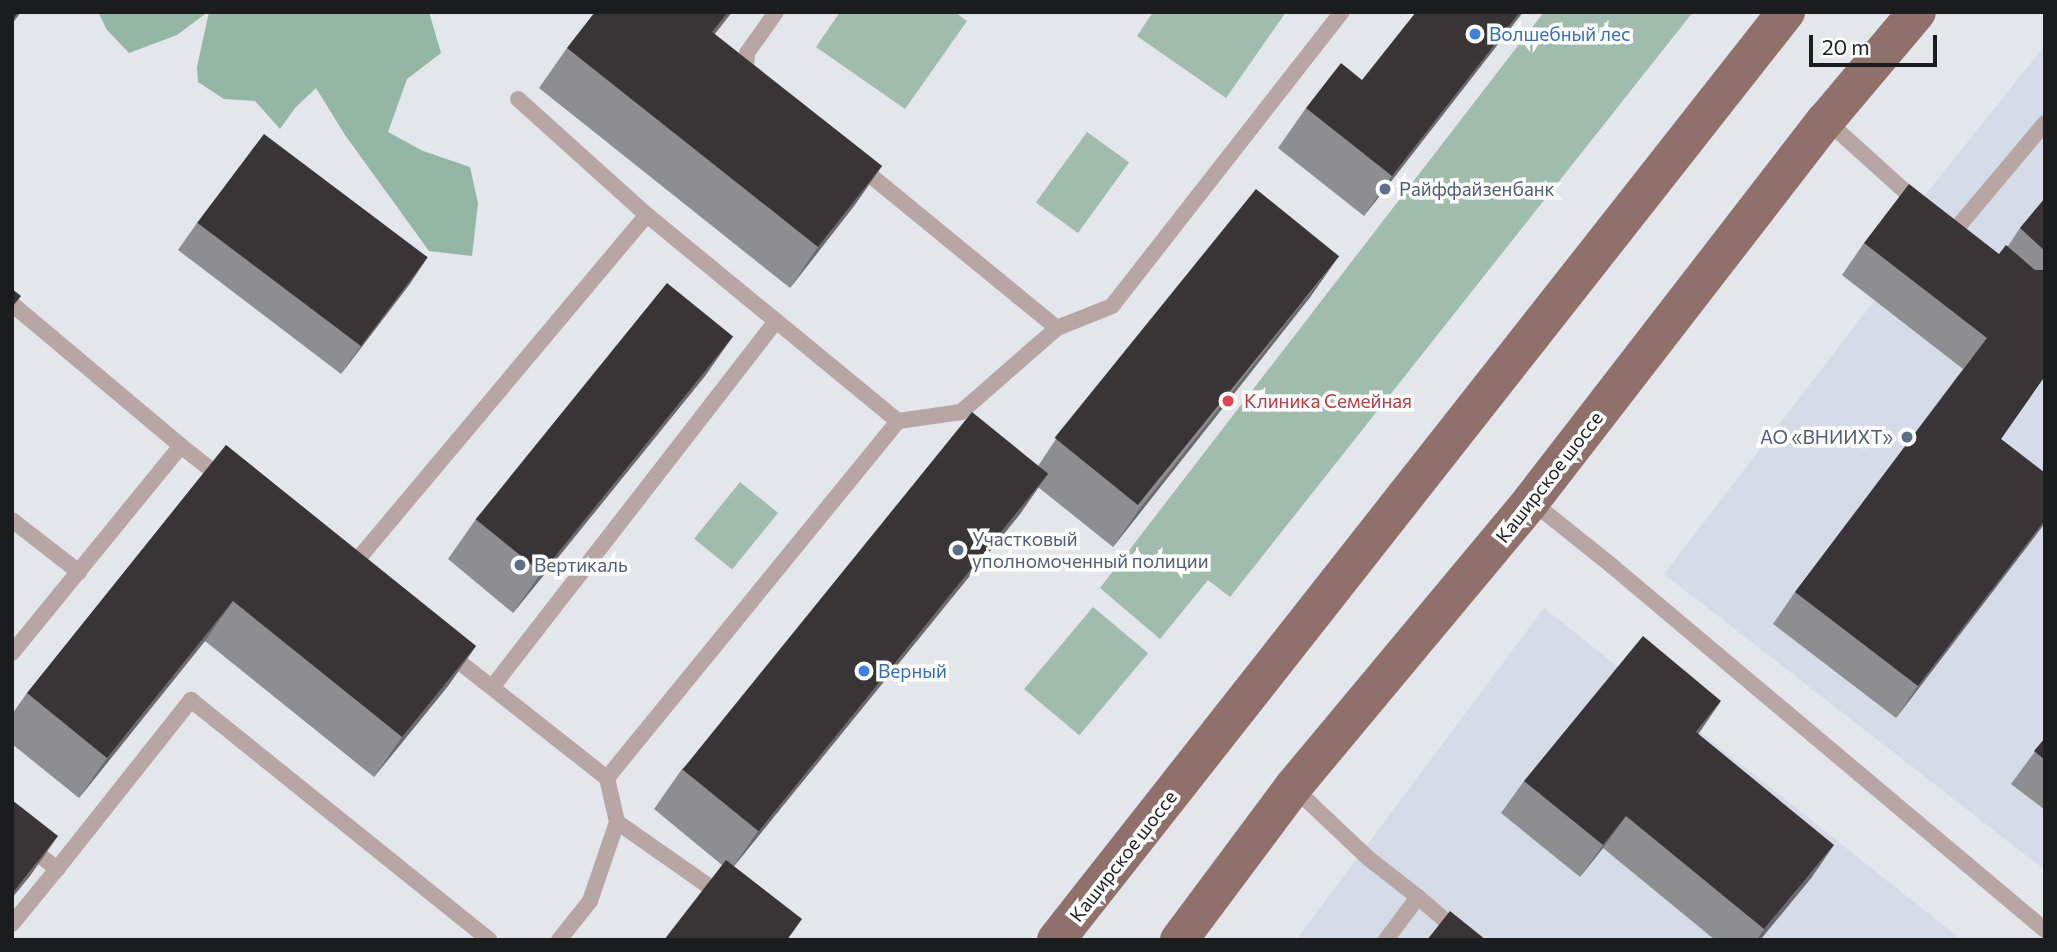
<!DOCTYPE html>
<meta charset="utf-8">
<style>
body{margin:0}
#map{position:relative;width:2057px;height:952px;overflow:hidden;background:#e3e6ea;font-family:Commissioner,sans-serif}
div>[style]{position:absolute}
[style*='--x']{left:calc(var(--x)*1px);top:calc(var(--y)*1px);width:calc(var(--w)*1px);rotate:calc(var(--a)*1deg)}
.built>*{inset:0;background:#d5dbe7}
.green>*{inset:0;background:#a0bcad;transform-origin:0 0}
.forest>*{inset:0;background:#94b7a5}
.service>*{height:16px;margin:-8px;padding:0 8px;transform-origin:8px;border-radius:8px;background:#b7a6a3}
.primary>*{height:38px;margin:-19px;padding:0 19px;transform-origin:19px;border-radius:19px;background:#8f706b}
.wall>*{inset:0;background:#8e8e90}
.shaded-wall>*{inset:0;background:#6c6a6d}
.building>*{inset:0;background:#393537;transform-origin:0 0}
.dots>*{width:19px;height:19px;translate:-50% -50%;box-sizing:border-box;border:4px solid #fff;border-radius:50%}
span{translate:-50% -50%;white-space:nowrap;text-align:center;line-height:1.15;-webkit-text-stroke:7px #fff;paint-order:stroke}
.shop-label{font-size:19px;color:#366cbe}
.left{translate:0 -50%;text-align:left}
.service-label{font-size:19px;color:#4e5e75}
.right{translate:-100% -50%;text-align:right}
.health-label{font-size:19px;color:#be3a42}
.street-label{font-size:19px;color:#1b1c1e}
.frame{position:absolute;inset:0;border:14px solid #1b1c1e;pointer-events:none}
.scale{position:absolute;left:1809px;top:35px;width:128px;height:32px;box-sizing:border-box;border:4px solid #1b1c1e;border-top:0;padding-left:9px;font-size:21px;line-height:24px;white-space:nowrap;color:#1b1c1e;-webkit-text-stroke:5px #fff;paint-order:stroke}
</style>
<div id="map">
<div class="built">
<div style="clip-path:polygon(2045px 45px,2045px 870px,1664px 574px,1874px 301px,1842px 275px,1918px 204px)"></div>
<div style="clip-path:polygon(1544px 608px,1962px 940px,1296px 940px)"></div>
</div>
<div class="green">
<div style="clip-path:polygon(840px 12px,955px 12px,967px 21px,905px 109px,816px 47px)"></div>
<div style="clip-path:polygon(1153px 12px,1286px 12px,1226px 98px,1137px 36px)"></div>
<div style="clip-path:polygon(1544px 12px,1693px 12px,1230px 597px,1208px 580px,1160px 639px,1100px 588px)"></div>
<div style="left:1087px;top:132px;width:52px;height:87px;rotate:36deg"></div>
<div style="left:740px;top:482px;width:49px;height:73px;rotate:39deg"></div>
<div style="left:1093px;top:607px;width:72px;height:107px;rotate:40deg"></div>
</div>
<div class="forest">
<div style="clip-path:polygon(98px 12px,208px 12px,177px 35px,129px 53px,107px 30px)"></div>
<div style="clip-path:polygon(209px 12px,429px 12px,441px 53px,407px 79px,388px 132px,423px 151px,470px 167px,478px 203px,472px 256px,429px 251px,345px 135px,316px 88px,295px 108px,280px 129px,255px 101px,224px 99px,198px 82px,197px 67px)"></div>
</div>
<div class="service">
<div style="--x:754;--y:77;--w:10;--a:-143"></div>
<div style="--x:746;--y:71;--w:18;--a:-87"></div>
<div style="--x:747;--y:53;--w:50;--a:-54.7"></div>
<div style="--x:518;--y:99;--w:173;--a:42"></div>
<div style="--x:1826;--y:120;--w:124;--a:42.1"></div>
<div style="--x:859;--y:166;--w:256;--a:39.3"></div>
<div style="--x:1951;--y:235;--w:146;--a:-50"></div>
<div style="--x:12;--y:304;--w:221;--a:40"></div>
<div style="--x:1531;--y:501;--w:104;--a:38.7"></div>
<div style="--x:1612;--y:566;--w:566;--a:40.05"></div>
<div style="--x:12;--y:520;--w:85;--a:37.8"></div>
<div style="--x:348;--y:571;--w:465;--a:-50"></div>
<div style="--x:647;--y:215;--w:325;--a:39.4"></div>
<div style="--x:12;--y:653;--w:267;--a:-50.8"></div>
<div style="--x:181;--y:446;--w:56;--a:38.5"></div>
<div style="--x:448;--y:653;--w:202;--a:38.2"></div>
<div style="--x:607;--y:778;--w:461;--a:-50.8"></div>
<div style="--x:898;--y:421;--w:64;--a:-8.1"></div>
<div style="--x:961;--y:412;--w:128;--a:-41.2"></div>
<div style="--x:1057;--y:328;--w:59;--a:-21.8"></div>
<div style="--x:1112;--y:306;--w:373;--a:-52"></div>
<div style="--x:493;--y:686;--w:462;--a:-52.2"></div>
<div style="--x:1293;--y:787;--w:103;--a:43.4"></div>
<div style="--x:1368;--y:858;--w:63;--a:38"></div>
<div style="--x:1418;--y:897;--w:54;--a:126.7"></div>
<div style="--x:617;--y:822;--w:131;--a:35"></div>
<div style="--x:12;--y:833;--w:58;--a:38.7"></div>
<div style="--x:57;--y:869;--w:216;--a:-51.6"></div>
<div style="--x:191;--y:700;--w:383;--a:38.8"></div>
<div style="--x:1418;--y:897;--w:66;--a:40.7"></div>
<div style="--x:12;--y:924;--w:71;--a:-50.7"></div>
<div style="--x:559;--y:940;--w:50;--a:-51.5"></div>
<div style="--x:590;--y:901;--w:83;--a:-71.1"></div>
<div style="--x:617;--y:822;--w:45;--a:-102.8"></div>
</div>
<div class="primary">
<div style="--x:1056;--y:940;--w:1181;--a:-51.81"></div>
<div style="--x:1179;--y:940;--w:191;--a:-53.3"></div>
<div style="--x:1293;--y:787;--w:372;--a:-50.2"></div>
<div style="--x:1531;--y:501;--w:482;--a:-52.3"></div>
<div style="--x:1826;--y:120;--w:141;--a:-49.9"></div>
</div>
<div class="wall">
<div style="clip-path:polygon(595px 12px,732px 12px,715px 34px,882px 166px,854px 206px,790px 288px,539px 88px,567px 48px)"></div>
<div style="clip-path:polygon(1523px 12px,1364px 216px,1278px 148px,1306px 108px)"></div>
<div style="clip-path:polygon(2045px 198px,2045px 376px,2001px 439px,2045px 473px,2045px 523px,1896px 718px,1773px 624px,1795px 592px,1963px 369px,1842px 275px,1864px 243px,1999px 254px,2008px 246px,2020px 228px)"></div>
<div style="clip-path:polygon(197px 223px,427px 258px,409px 285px,341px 374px,178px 250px)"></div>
<div style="clip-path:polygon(1311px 296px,1113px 547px,1038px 487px,1020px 514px,734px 866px,722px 865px,654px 809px,682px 769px,1038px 466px,1056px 439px)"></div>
<div style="clip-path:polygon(733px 336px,705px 376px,513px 613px,448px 559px,476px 519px)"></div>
<div style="clip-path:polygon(226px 445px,476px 646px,448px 686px,374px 777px,205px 641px,79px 798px,12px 744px,12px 714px,27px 693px)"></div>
<div style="clip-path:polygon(1698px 734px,1812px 877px,1760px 940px,1715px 940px,1603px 848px,1580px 877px,1501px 813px,1524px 781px)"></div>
<div style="clip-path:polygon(2045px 738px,2045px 810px,2011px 784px)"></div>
</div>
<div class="shaded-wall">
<div style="clip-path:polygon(19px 12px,21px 12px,12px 24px,12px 21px)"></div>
<div style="clip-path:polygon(728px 12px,732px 12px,684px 72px,712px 32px)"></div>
<div style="clip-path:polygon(1520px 12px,1523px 12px,1364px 216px,1392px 176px)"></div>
<div style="clip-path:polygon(882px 166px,854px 206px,790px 288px,818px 247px)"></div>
<div style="clip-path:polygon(1339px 256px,1311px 296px,1113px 547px,1141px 507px)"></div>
<div style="clip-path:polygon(427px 258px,409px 285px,341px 374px,360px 347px)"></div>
<div style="clip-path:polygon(733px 336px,705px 376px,513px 613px,541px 573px)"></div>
<div style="clip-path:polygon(1048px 474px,1020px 514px,730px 871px,758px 831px)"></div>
<div style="clip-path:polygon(2045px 520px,2045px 523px,1896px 718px,1918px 686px)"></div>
<div style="clip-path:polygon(233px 601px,205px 641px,79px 798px,107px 758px)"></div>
<div style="clip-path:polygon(476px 646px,448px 686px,374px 777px,402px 737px)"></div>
<div style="clip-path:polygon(1721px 701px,1699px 733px,1673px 764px,1696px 732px)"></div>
<div style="clip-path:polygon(1626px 816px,1603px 848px,1580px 877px,1603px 845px)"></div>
<div style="clip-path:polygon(58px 836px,30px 876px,12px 898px,12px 894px)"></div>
<div style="clip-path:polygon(1834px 845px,1812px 877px,1760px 940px,1757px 940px,1764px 929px)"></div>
</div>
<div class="building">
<div style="clip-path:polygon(12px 12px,19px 12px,12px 21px)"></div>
<div style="clip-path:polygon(595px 12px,728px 12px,712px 32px,882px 166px,818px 247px,567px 48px)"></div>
<div style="clip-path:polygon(1416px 12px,1520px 12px,1392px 176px,1306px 108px,1341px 63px,1362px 80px)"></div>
<div style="left:264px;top:134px;width:205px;height:111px;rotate:37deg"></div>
<div style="clip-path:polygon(1909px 184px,1999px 254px,2006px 245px,2035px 270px,2045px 270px,2045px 376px,2001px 439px,2045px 473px,2045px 520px,1918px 686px,1795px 592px,1987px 338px,1864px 243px)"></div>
<div style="left:1256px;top:189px;width:107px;height:320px;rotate:39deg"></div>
<div style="clip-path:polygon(2045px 198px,2045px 251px,2020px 228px)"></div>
<div style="left:667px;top:283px;width:85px;height:304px;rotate:39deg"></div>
<div style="clip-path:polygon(12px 289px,21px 296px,12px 307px)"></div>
<div style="left:972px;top:412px;width:98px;height:460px;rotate:39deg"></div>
<div style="clip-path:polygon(226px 445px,476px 646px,402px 737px,233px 601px,107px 758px,27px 693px)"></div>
<div style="clip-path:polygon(1643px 636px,1721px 701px,1696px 732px,1834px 845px,1764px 929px,1626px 816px,1603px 845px,1524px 781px)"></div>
<div style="clip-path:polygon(2045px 738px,2045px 760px,2034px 751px)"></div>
<div style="clip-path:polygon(12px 800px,58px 836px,12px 894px)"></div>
<div style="clip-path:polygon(726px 860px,802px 919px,787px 940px,664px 940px)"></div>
<div style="clip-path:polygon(1450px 911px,1486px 940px,1427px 940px)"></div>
</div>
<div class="dots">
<div style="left:1475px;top:34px;background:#3f7fe0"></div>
<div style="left:1385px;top:189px;background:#5c6f8a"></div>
<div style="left:1228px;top:401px;background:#e0444e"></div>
<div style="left:1907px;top:437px;background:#5c6f8a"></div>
<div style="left:958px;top:550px;background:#5c6f8a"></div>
<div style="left:520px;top:565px;background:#5c6f8a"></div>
<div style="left:864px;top:671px;background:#3f7fe0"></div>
</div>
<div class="shop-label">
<span class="left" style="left:1489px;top:34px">Волшебный лес</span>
<span class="left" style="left:878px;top:671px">Верный</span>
</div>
<div class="service-label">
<span class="left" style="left:1399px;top:189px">Райффайзенбанк</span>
<span class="right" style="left:1893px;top:437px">АО «ВНИИХТ»</span>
<span class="left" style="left:972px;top:550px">Участковый<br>уполномоченный полиции</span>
<span class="left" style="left:534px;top:565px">Вертикаль</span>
</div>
<div class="health-label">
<span class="left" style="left:1244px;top:401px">Клиника Семейная</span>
</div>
<div class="street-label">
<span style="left:1549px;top:477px;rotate:-52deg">Каширское шоссе</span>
<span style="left:1123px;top:856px;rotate:-52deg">Каширское шоссе</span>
</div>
<div class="frame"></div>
<div class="scale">20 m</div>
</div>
